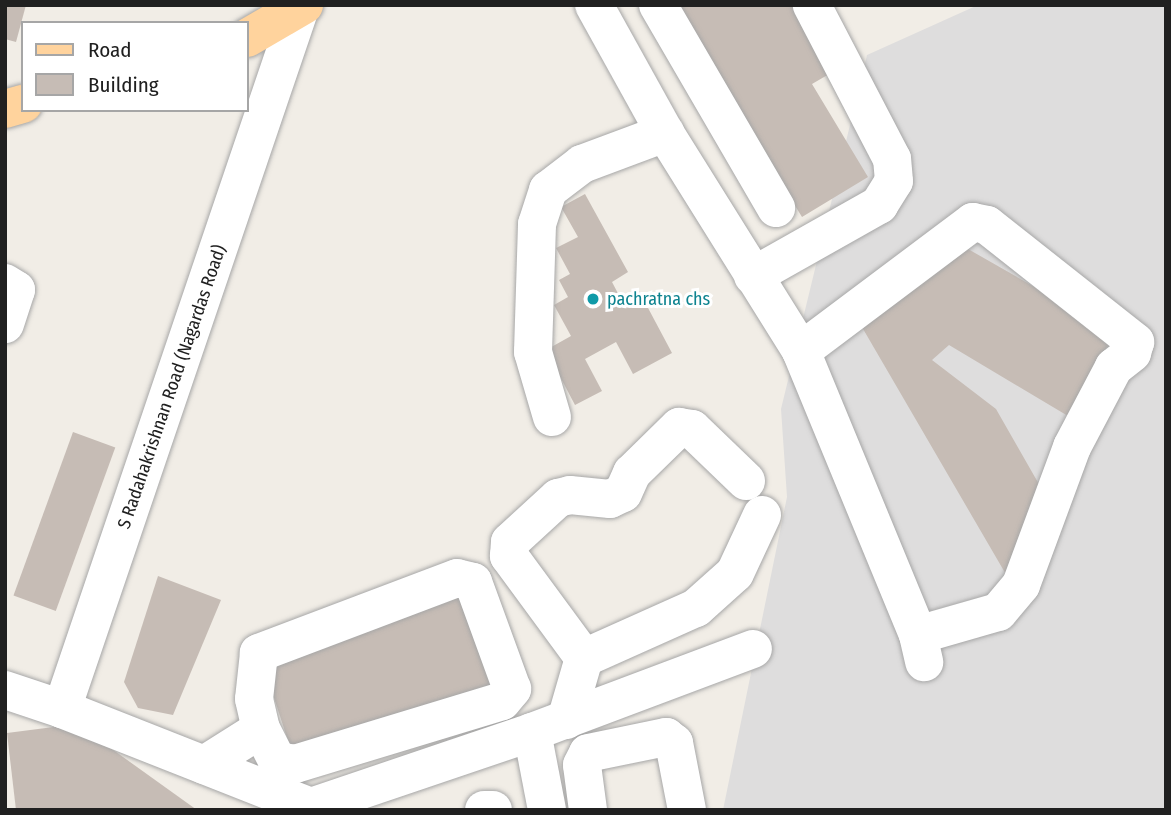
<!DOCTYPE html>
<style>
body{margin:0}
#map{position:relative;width:1171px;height:815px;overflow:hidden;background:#f1ede6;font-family:"Fira Sans Condensed",sans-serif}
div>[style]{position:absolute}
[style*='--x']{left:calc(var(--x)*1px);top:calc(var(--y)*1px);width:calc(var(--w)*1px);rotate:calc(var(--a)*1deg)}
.residential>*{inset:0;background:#dedddd}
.building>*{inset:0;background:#c6bcb5;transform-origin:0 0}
.roads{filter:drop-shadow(0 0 2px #a7a7a7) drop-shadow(0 0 2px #a7a7a7)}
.minor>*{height:38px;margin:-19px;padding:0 19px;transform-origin:19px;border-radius:19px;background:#fff}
.major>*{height:38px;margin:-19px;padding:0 19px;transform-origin:19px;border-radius:19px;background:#ffd39d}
.dots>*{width:19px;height:19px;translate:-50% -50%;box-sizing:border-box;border:4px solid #fff;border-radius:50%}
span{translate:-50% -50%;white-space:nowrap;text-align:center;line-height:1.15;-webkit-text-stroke:6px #fff;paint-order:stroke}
.culture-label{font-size:18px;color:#0d838f}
.left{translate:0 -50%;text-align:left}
.street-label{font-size:18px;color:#202020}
.frame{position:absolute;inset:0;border:7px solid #202020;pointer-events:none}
.legend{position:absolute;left:21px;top:21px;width:228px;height:91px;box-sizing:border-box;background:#fff;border:2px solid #a6a6a6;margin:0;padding:9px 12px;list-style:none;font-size:21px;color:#202020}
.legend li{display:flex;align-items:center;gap:14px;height:35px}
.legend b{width:35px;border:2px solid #a6a6a6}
</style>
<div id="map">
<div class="residential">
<div style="clip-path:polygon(978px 5px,1166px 5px,1166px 810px,723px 810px,787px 497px,781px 409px,867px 55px)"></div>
</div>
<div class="building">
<div style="clip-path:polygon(5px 5px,26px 5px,16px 42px,5px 39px)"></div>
<div style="clip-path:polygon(672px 5px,797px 5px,836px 70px,812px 84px,868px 177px,802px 217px)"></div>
<div style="clip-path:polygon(585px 194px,628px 272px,612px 282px,622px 301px,639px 291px,672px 353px,633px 374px,616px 342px,585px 359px,602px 391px,575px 405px,546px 350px,571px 336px,554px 305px,568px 297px,559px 280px,570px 274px,556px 248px,578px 237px,561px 207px)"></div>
<div style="clip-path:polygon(961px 245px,1115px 333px,1068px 416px,949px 345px,932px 360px,996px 409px,1040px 486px,1011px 583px,859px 322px)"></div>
<div style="left:73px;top:432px;width:45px;height:174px;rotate:20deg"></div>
<div style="clip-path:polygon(158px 576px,221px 600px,173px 715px,138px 708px,124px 682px)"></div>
<div style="clip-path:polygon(465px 591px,498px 687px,292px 753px,265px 670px)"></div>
<div style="clip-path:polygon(77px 724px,197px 810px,16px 810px,7px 733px)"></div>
</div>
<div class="roads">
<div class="minor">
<div style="--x:594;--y:5;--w:146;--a:61"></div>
<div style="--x:665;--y:133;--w:257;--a:58"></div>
<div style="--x:801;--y:351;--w:307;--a:67.6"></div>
<div style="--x:918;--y:635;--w:28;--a:77"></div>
<div style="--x:658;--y:5;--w:235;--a:59.8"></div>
<div style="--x:753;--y:276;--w:145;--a:-29.4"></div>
<div style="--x:879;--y:205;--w:28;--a:-58"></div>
<div style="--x:894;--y:181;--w:22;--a:-95"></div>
<div style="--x:892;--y:159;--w:174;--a:-117.5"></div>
<div style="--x:5;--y:283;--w:13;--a:32"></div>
<div style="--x:16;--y:290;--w:36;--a:108"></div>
<div style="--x:801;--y:351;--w:215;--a:-36.9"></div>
<div style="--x:973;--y:222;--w:14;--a:12"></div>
<div style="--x:987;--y:225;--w:189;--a:38.3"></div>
<div style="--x:1135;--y:342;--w:11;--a:105"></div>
<div style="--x:1132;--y:353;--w:23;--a:142"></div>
<div style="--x:1114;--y:367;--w:90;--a:117.7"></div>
<div style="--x:1072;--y:447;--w:147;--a:110.3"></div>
<div style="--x:1021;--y:585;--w:35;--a:130"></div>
<div style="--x:998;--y:612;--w:83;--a:164"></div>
<div style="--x:552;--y:417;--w:68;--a:-106.3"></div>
<div style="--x:533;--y:352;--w:128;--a:-88.2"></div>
<div style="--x:537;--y:224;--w:36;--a:-72"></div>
<div style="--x:548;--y:190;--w:43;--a:-37.4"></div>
<div style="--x:582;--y:164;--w:89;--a:-20.5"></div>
<div style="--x:584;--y:658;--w:127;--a:-126.3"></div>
<div style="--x:509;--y:556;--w:14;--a:-86"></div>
<div style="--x:510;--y:542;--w:65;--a:-42.5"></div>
<div style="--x:558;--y:498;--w:12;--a:-14"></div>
<div style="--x:570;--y:495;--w:40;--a:5.7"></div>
<div style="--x:610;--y:499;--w:14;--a:-25"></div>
<div style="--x:623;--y:493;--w:22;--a:-66"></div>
<div style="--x:632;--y:473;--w:66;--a:-44.4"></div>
<div style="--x:679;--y:427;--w:13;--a:9"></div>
<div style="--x:692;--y:429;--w:75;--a:43.9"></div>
<div style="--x:5;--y:690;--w:60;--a:18.4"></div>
<div style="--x:62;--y:709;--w:740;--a:-71.25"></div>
<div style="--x:62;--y:709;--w:268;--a:21.5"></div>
<div style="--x:311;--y:807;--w:233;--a:-18.7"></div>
<div style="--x:532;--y:732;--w:236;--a:-20.6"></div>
<div style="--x:566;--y:720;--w:65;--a:-73.8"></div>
<div style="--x:584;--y:658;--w:123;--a:-24.1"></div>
<div style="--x:696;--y:608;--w:52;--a:-41.9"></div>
<div style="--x:735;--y:573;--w:64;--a:-65"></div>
<div style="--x:532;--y:732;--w:79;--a:79.1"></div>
<div style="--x:204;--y:765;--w:67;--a:-32.3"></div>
<div style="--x:261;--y:729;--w:36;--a:63"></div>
<div style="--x:277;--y:761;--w:18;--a:9"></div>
<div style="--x:295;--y:764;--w:216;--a:-16.9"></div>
<div style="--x:502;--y:701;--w:16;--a:-50"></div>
<div style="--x:512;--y:689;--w:114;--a:-110"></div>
<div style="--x:473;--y:582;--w:16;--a:-166"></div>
<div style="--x:457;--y:578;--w:212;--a:159.3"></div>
<div style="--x:259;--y:653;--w:46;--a:96.2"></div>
<div style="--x:254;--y:699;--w:31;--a:77"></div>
<div style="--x:484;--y:810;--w:9;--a:0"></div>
<div style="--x:588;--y:810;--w:45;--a:-97.6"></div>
<div style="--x:582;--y:765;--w:13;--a:-63"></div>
<div style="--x:588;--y:753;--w:80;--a:-11.6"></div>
<div style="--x:666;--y:737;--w:10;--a:37"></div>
<div style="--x:674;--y:743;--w:68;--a:79"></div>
</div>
<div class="major">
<div style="--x:247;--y:38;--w:66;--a:-30.1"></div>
<div style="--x:5;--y:109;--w:19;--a:-16"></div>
</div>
</div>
<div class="dots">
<div style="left:593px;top:299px;background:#0f9aa8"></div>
</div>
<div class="culture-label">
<span class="left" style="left:607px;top:299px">pachratna chs</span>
</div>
<div class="street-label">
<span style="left:172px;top:387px;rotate:-71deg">S Radahakrishnan Road (Nagardas Road)</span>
</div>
<div class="frame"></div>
<ul class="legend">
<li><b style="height:9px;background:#ffd39d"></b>Road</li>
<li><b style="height:19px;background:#c6bcb5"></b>Building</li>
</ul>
</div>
